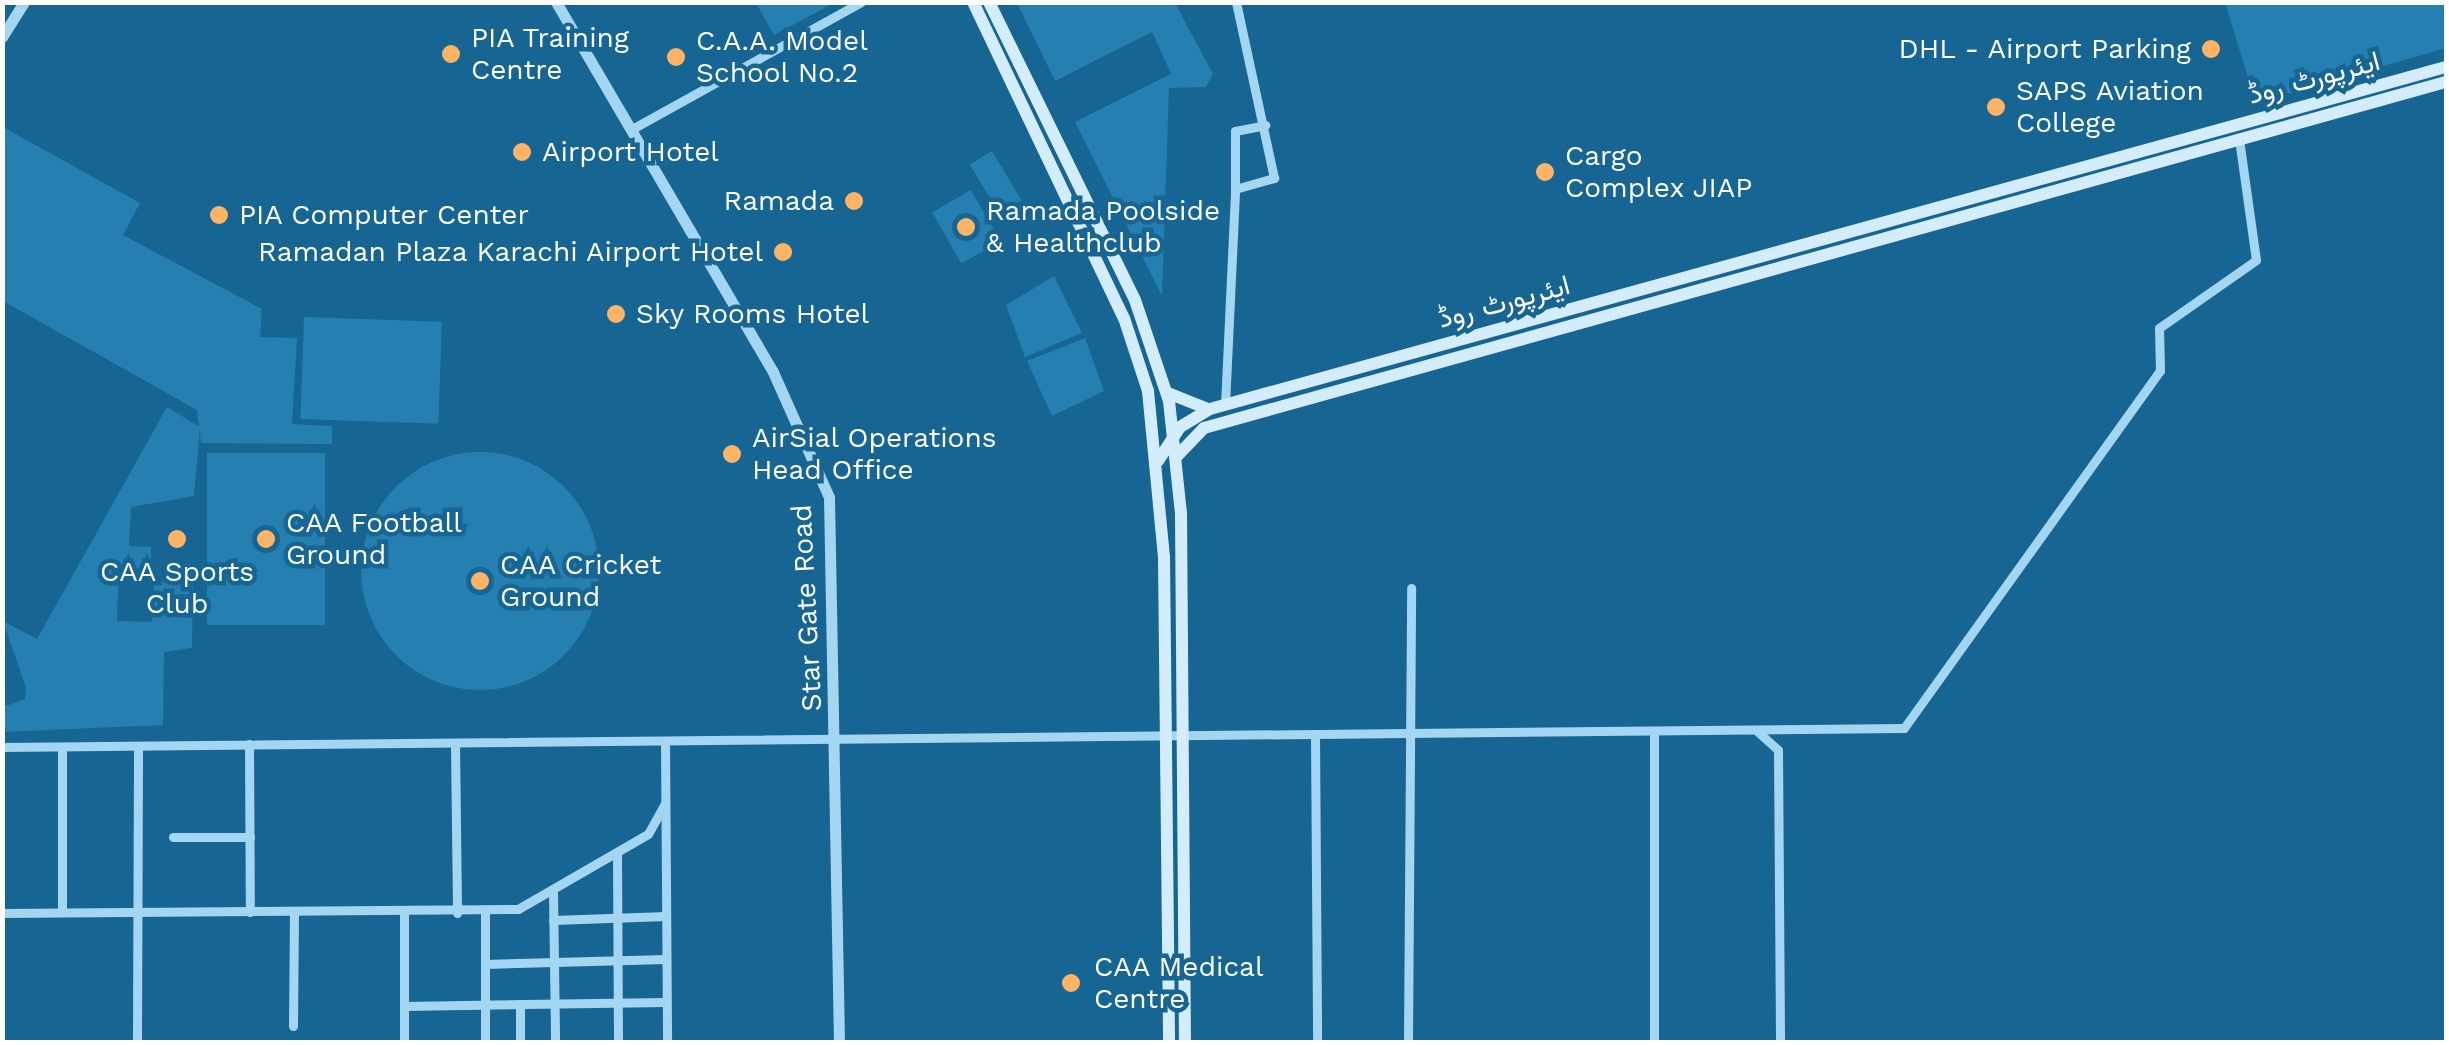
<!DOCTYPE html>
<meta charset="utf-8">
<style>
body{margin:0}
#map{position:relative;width:2449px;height:1045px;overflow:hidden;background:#166593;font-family:"Work Sans",Vazirmatn,sans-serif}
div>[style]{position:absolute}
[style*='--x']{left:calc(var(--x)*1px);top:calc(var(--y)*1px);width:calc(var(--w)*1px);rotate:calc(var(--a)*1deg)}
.green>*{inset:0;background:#257fb0;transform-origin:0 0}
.round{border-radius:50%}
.minor>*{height:9px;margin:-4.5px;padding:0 4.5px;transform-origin:4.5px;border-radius:4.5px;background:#a5d6f1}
.tertiary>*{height:11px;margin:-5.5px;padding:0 5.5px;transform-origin:5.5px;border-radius:5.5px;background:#a5d6f1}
.secondary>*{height:12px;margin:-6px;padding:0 6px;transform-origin:6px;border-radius:6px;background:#d3edfc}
.dots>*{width:28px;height:28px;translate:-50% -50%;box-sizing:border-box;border:5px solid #166593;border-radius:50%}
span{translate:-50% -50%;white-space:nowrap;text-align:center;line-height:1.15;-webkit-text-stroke:9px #166593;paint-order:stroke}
.poi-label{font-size:28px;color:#fff}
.left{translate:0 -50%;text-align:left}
.right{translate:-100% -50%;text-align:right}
.street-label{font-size:28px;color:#fff}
.frame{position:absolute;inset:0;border:5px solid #fff;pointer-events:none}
</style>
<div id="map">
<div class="green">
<div style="clip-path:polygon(756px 3px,834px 3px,774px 35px)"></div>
<div style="clip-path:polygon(1017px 3px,1175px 3px,1213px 74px,1206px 87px,1169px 88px,1162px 296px,1075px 122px,1171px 74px,1152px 32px,1055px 81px)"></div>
<div style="clip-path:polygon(2225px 3px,2446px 3px,2446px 48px,2256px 103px)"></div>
<div style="clip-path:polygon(3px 127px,140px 203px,123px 235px,262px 309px,260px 337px,297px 338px,292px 424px,332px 426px,332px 444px,201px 443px,197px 410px,3px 301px)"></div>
<div style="left:992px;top:151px;width:58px;height:26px;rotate:59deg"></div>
<div style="left:971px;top:190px;width:59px;height:45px;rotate:60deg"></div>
<div style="clip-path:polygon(1054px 276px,1082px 333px,1025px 357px,1006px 305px)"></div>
<div style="left:304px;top:317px;width:138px;height:102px;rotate:2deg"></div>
<div style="clip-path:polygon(1085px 338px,1104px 391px,1052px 416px,1027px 361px)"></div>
<div style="clip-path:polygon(167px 407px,200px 427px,194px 496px,131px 507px,129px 546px,151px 547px,151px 569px,119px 568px,117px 621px,152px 622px,154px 583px,193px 581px,192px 648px,164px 652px,163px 725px,3px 732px,3px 707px,25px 699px,26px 688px,3px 621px,37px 639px)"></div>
<div class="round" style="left:361px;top:452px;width:238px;height:238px"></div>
<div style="left:207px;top:453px;width:118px;height:172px"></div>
</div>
<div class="minor">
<div style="--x:632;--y:129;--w:262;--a:-29"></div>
<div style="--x:1235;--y:189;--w:58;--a:-90"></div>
<div style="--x:1235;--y:131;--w:31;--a:-11"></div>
<div style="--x:1225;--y:405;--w:216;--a:-87.3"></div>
<div style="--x:1235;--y:189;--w:41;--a:-15.8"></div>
<div style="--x:1274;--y:178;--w:180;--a:-102.2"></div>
<div style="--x:1757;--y:731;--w:28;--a:42"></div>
<div style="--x:1778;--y:750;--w:292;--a:89.6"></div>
<div style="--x:1654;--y:732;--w:310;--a:90"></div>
<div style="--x:1315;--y:735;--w:307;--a:89.6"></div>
<div style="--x:665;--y:741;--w:301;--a:89.6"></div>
<div style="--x:455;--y:743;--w:170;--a:89.3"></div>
<div style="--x:249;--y:744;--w:168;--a:89.7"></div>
<div style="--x:2;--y:747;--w:1902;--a:-0.57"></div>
<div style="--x:1904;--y:728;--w:439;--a:-54.4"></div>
<div style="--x:2160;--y:371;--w:43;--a:-91.3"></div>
<div style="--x:2159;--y:328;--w:118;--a:-35"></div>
<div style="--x:2256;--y:260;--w:122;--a:-98"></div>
<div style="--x:173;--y:837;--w:77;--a:0"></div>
<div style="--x:617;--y:853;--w:189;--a:89.7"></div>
<div style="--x:553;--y:891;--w:151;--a:89.2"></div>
<div style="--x:62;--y:911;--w:164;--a:-90"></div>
<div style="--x:2;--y:913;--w:516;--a:-0.44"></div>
<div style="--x:518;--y:909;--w:150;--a:-30"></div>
<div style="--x:648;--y:834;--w:35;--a:-61"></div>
<div style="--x:485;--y:913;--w:129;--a:90"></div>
<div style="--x:553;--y:920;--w:113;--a:-2"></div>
<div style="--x:485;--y:964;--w:181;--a:-1.6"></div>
<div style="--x:520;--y:1004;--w:38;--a:90"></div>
<div style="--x:404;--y:1006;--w:262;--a:-0.9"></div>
<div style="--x:293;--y:1026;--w:114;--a:-89.5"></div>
<div style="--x:137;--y:1042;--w:296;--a:-89.8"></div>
<div style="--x:404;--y:1042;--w:129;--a:-90"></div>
<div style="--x:1408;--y:1042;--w:454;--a:-89.6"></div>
</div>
<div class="tertiary">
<div style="--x:556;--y:2;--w:429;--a:59.6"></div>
<div style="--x:773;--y:372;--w:137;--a:65.9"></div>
<div style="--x:829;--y:497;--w:545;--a:88.95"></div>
<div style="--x:2;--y:37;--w:41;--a:-57.8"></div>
</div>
<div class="secondary">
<div style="--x:973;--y:2;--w:350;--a:64.5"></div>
<div style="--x:1124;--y:318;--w:77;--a:71.8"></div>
<div style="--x:1148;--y:391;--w:167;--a:84.5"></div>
<div style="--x:1164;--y:557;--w:485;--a:89.4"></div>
<div style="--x:989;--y:2;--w:332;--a:63.9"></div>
<div style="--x:1135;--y:300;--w:107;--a:71.4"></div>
<div style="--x:1169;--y:401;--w:114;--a:83.9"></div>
<div style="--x:1181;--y:514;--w:528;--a:89.57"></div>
<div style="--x:1168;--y:393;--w:43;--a:21.8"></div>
<div style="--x:1177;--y:456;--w:39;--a:-46"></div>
<div style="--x:1204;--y:428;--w:1289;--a:-15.57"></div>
<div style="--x:1158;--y:461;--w:40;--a:-57.1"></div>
<div style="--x:1180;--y:427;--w:35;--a:-31"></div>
<div style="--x:1210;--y:409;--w:1282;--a:-15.47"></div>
</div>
<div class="dots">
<div style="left:2211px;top:49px;background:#ffb465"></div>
<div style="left:451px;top:54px;background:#ffb465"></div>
<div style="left:676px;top:57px;background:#ffb465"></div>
<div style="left:1996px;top:107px;background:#ffb465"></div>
<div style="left:522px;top:152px;background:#ffb465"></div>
<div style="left:1545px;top:172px;background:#ffb465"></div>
<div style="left:854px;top:201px;background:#ffb465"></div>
<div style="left:219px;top:215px;background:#ffb465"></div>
<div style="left:966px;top:227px;background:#ffb465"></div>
<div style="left:783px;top:252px;background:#ffb465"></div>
<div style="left:616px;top:314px;background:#ffb465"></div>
<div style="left:732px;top:454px;background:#ffb465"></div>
<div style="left:177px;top:539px;background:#ffb465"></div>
<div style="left:266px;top:539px;background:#ffb465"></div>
<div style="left:480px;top:581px;background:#ffb465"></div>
<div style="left:1071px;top:983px;background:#ffb465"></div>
</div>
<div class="poi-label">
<span class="left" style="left:471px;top:54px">PIA Training<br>Centre</span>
<span class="left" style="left:696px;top:57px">C.A.A. Model<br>School No.2</span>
<span class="right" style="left:2191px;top:49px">DHL - Airport Parking</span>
<span class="left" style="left:2016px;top:107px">SAPS Aviation<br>College</span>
<span class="left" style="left:542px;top:152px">Airport Hotel</span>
<span class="left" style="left:1565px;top:172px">Cargo<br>Complex JIAP</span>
<span class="right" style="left:834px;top:201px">Ramada</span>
<span class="left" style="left:986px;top:227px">Ramada Poolside<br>&amp; Healthclub</span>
<span class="left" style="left:239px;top:215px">PIA Computer Center</span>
<span class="right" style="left:763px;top:252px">Ramadan Plaza Karachi Airport Hotel</span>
<span class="left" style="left:636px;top:314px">Sky Rooms Hotel</span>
<span class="left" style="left:752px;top:454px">AirSial Operations<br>Head Office</span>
<span class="left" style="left:286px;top:539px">CAA Football<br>Ground</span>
<span class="left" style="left:500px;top:581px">CAA Cricket<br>Ground</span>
<span style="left:177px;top:588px">CAA Sports<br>Club</span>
<span class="left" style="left:1094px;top:983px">CAA Medical<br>Centre</span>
</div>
<div class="street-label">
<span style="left:2314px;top:78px;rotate:-15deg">ایئرپورٹ روڈ</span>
<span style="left:1504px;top:302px;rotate:-15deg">ایئرپورٹ روڈ</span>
<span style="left:807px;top:608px;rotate:-93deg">Star Gate Road</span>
</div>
<div class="frame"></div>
</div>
